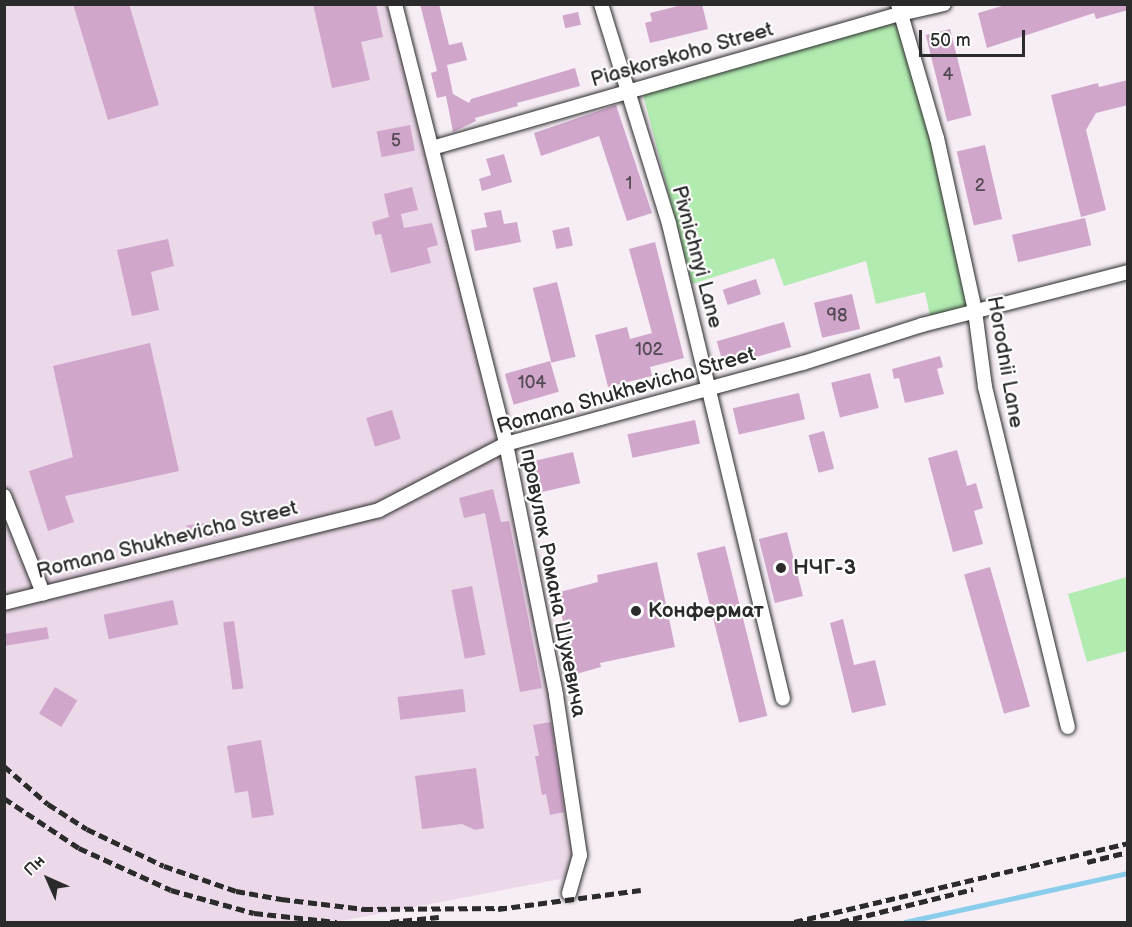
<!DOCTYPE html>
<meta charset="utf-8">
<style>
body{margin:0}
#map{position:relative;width:1132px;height:927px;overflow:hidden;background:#f6edf5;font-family:"Balsamiq Sans",sans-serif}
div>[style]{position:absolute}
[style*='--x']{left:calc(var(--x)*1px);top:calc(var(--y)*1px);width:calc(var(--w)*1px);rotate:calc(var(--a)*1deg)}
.built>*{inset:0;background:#ebd8e8}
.green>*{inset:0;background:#b1ebb0}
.stream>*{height:4.5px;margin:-2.25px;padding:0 2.25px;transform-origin:2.25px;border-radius:2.25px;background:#8acdeb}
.building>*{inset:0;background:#d1a6cb;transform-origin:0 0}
.roads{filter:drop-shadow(0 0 2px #2b2b2b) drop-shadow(0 0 2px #2b2b2b)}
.minor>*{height:14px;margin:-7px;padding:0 7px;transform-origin:7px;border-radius:7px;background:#fff}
.rail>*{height:4.5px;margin-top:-2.25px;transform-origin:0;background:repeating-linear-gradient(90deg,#2b2b2b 0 9px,transparent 0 13.5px)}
.dots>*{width:16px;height:16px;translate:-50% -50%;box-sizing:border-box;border:3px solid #fff;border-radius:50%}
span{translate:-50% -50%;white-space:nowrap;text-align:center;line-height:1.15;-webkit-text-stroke:4.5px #fff;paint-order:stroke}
.number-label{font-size:18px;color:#544a53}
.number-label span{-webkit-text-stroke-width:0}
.street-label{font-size:21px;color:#2b2b2b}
.poi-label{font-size:21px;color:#2b2b2b;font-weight:700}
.left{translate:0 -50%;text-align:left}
.frame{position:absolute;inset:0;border:6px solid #2b2b2b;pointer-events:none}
.north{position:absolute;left:18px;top:849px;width:60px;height:60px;-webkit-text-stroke:4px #fff;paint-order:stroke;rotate:315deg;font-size:16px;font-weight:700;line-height:24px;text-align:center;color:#2b2b2b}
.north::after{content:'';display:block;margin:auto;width:21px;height:27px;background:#2b2b2b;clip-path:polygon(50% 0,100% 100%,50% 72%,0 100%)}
.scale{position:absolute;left:919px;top:30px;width:106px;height:27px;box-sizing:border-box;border:3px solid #2b2b2b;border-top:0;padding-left:8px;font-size:18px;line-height:21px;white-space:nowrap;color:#2b2b2b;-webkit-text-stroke:4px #fff;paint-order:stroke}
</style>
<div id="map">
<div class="built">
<div style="clip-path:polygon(5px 5px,394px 5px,506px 444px,556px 695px,576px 876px,336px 922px,5px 922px)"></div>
</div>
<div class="green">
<div style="clip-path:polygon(904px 20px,967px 307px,930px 316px,925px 292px,876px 304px,866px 261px,784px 286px,774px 258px,692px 284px,643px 94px)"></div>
<div style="clip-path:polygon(1127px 577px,1127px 651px,1087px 662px,1068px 594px)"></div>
</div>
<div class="stream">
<div style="--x:905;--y:922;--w:228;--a:-12.4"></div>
</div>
<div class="building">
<div style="clip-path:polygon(73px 4px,129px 4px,159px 105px,108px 120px)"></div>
<div style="clip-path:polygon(313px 4px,376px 4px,383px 37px,361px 42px,370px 80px,332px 88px)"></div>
<div style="clip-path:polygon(420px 4px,439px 4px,449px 45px,462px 42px,467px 60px,447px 65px,453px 94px,469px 103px,471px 99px,575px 68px,580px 86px,517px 103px,518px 106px,475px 118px,476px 121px,453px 132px,446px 96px,437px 98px,431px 73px,437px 71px)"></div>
<div style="clip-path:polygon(686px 4px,702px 4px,708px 29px,650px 43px,645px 23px,652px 21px,650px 13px)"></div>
<div style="clip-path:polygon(1009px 4px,1128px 4px,1128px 10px,1096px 19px,1094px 13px,987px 48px,978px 13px)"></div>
<div style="left:578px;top:12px;width:13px;height:16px;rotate:77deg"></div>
<div style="left:950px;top:29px;width:89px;height:25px;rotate:76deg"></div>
<div style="clip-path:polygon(1128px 80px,1128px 105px,1096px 113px,1086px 130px,1106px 210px,1081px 217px,1051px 95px,1098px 83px,1099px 87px)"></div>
<div style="clip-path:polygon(616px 105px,652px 213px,627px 221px,599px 136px,541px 156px,534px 133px)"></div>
<div style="left:410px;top:125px;width:26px;height:34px;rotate:79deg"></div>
<div style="left:985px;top:145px;width:76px;height:29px;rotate:77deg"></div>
<div style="clip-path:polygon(504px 154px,512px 182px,482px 191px,479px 179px,491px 175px,486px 159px)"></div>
<div style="clip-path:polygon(412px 187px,418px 210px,401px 214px,404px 228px,432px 223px,438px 245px,427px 248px,431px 263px,391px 273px,381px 234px,375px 235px,372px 222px,389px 217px,384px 194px)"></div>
<div style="clip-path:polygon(501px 210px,504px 224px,517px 222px,521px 242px,475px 251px,471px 230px,487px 227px,484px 213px)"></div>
<div style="left:1085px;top:218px;width:28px;height:75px;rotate:77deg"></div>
<div style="left:569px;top:227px;width:19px;height:17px;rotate:78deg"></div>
<div style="clip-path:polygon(168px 239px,174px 266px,151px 272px,159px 310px,132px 316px,117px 250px)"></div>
<div style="clip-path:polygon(655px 242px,684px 358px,650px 367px,652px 376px,608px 387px,595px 335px,627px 327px,630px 339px,652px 333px,629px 249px)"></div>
<div style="left:756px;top:279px;width:16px;height:35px;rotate:72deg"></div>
<div style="left:557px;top:282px;width:77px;height:25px;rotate:76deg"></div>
<div style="left:852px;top:294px;width:36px;height:39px;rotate:77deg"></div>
<div style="left:784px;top:322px;width:26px;height:70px;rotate:74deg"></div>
<div style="clip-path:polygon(150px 343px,179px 471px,65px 496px,74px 522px,48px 531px,29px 471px,73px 457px,53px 366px)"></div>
<div style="clip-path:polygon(940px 356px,943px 367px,937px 369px,944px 394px,905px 403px,899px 378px,894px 379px,892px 369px)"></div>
<div style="left:550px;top:361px;width:32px;height:47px;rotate:74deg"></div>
<div style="left:870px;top:373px;width:36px;height:40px;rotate:76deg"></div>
<div style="left:799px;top:393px;width:27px;height:68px;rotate:77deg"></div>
<div style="left:392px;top:410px;width:30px;height:27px;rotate:73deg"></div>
<div style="left:695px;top:420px;width:24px;height:69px;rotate:78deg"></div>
<div style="left:824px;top:431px;width:39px;height:16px;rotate:75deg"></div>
<div style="clip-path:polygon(957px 450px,967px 486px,976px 483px,983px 508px,974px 511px,983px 544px,953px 552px,928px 458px)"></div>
<div style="left:573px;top:452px;width:32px;height:47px;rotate:77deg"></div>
<div style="clip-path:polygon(493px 489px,501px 522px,509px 521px,542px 688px,520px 692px,485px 513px,464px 518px,459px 498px)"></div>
<div style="left:218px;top:521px;width:15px;height:32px;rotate:82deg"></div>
<div style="left:787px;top:532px;width:66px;height:29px;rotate:76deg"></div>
<div style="left:725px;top:546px;width:175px;height:29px;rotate:76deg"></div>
<div style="clip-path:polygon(657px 562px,675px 647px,600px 663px,601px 667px,576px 674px,556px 593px,598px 582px,597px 575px)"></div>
<div style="left:990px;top:567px;width:145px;height:27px;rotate:74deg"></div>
<div style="left:472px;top:586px;width:70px;height:21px;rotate:79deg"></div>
<div style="left:173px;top:600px;width:25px;height:71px;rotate:78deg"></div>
<div style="clip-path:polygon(843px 619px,854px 665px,875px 660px,886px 705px,852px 713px,830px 623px)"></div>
<div style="left:234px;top:621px;width:68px;height:11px;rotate:82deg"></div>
<div style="left:47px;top:627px;width:12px;height:44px;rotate:81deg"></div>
<div style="left:55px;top:687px;width:26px;height:31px;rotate:31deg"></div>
<div style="left:463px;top:689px;width:23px;height:66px;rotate:83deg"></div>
<div style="clip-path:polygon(551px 722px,564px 812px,550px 815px,546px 794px,542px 795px,535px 756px,539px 756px,533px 725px)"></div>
<div style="clip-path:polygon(261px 740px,274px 815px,252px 818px,248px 791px,235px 793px,227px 746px)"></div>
<div style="clip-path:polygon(476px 768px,484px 828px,475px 830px,462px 824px,422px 829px,415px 776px)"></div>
</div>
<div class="roads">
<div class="minor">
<div style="--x:395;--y:4;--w:454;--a:75.8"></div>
<div style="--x:506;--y:444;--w:256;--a:78.7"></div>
<div style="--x:556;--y:695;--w:162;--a:81.5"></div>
<div style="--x:580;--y:855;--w:40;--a:106"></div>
<div style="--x:601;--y:4;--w:230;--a:72.8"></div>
<div style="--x:669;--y:224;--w:488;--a:76.5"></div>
<div style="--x:898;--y:4;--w:140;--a:73.8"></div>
<div style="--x:937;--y:138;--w:177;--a:77.6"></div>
<div style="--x:975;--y:311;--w:77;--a:82.5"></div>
<div style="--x:985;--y:387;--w:350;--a:76.3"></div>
<div style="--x:432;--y:148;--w:487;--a:-16"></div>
<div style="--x:900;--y:14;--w:45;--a:-12.8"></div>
<div style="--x:4;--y:496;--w:105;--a:68.1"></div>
<div style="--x:4;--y:603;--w:386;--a:-13.9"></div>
<div style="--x:379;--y:510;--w:143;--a:-27.5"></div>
<div style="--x:506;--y:444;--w:308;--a:-15.3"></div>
<div style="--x:803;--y:363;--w:125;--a:-17.7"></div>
<div style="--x:922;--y:325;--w:213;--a:-14.4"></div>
</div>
</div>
<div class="rail">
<div style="--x:4;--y:766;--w:58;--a:40.8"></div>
<div style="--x:48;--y:804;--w:46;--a:32.7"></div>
<div style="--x:87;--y:829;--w:85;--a:25.7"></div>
<div style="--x:164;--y:866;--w:76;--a:19.1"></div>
<div style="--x:236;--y:891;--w:46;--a:10.1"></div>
<div style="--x:281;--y:899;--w:84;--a:6.9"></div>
<div style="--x:364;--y:909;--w:142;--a:-0.4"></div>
<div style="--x:4;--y:798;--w:90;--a:33.7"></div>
<div style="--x:79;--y:848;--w:101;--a:24.5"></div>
<div style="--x:171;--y:890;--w:86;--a:15.5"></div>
<div style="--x:254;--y:913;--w:83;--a:6.2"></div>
<div style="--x:1087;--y:862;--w:42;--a:-13.7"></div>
<div style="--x:498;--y:909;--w:144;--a:-7.6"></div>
<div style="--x:390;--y:922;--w:49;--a:-5.8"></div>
<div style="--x:794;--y:922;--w:343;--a:-13.3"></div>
<div style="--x:840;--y:922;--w:137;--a:-13.9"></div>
</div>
<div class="dots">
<div style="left:781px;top:568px;background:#2b2b2b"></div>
<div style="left:636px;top:611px;background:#2b2b2b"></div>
</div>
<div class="number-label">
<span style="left:948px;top:75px">4</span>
<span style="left:396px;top:141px">5</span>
<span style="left:629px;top:184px">1</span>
<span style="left:980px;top:186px">2</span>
<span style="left:837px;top:316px">98</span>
<span style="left:649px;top:350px">102</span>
<span style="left:532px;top:383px">104</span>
</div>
<div class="street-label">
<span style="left:682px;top:55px;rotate:-16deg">Piaskorskoho Street</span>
<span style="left:697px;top:257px;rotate:75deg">Pivnichnyi Lane</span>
<span style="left:1005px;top:362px;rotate:80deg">Horodnii Lane</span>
<span style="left:626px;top:391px;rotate:-16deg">Romana Shukhevicha Street</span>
<span style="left:167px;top:540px;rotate:-14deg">Romana Shukhevicha Street</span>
<span style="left:553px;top:583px;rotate:79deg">провулок Романа Шухевича</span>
</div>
<div class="poi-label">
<span class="left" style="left:793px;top:568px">НЧГ-3</span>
<span class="left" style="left:648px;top:611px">Конфермат</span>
</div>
<div class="frame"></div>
<div class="north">Пн</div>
<div class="scale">50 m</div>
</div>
